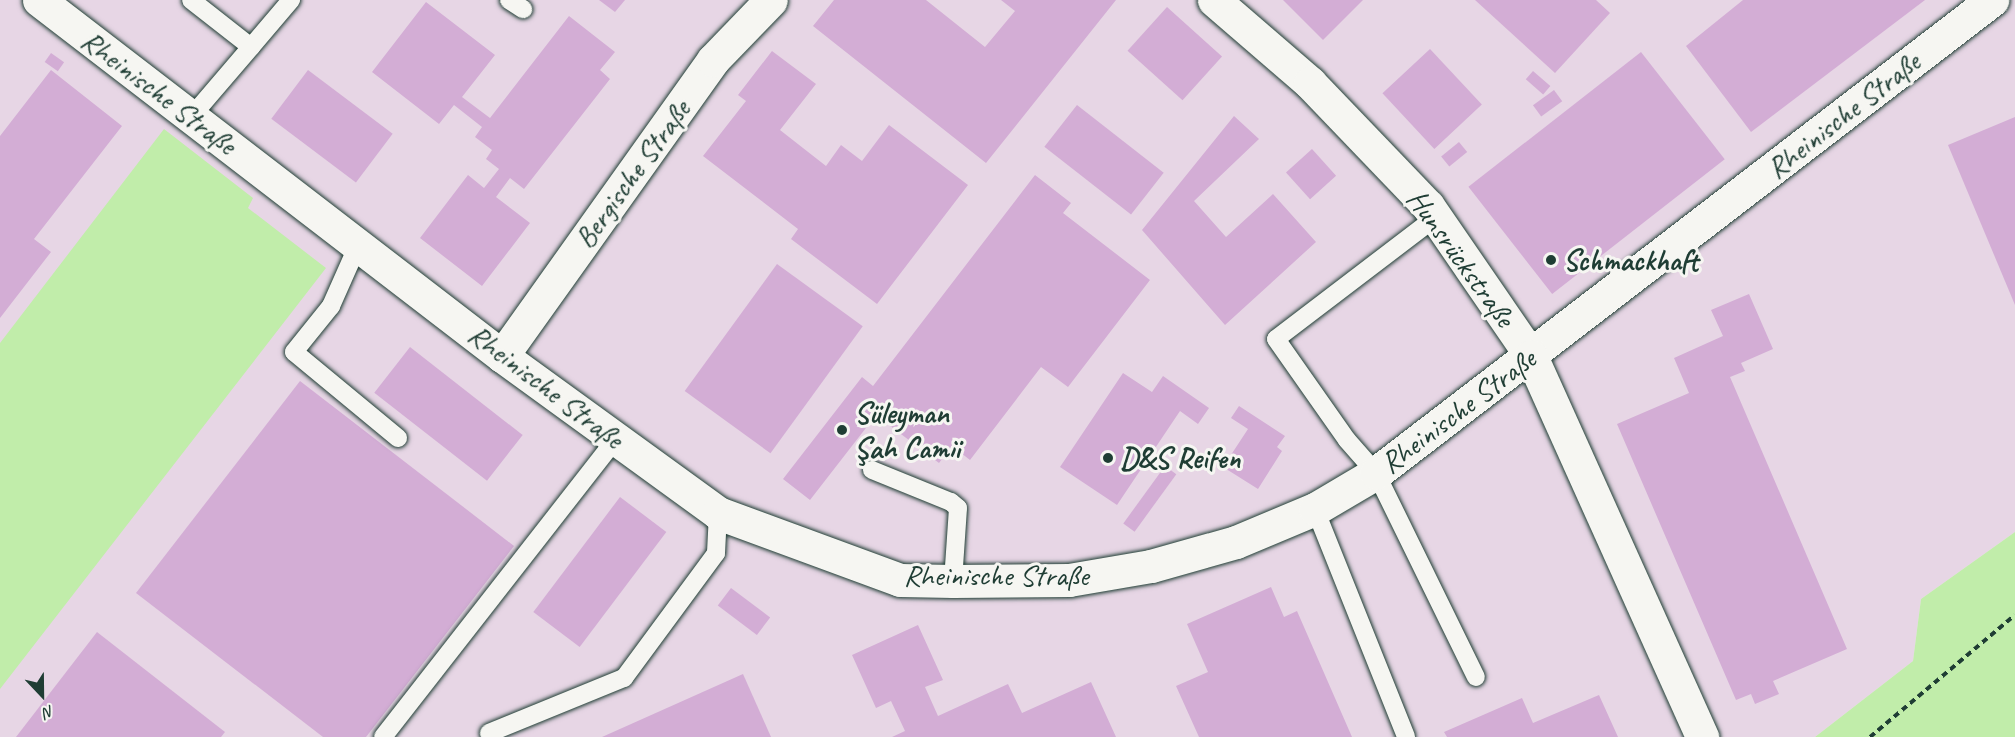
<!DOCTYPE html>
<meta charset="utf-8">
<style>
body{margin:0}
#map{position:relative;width:2015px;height:737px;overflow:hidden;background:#efe7ec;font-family:Caveat,sans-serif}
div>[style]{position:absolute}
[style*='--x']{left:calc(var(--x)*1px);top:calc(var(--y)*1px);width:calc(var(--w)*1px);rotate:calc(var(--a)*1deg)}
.built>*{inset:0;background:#e7d6e5}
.green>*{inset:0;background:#c1edaa}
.building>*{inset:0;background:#d3add5;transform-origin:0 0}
.path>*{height:4px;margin-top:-2px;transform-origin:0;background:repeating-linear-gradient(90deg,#1f3d34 0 6px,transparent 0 10.5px)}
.roads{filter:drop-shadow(0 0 2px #1f3d34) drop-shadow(0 0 2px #1f3d34)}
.service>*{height:18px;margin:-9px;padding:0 9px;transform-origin:9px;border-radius:9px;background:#f6f6f2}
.minor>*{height:33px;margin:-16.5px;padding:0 16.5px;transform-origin:16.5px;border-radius:16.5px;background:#f6f6f2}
.dots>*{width:16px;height:16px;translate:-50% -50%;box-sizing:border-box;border:3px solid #f6f6f2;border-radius:50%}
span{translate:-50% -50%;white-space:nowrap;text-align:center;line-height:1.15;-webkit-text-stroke:6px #f6f6f2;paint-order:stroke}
.street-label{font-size:30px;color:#1f3d34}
.poi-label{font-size:30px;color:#1f3d34;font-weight:700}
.left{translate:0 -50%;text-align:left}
.north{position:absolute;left:12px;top:665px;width:60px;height:60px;-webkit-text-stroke:4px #f6f6f2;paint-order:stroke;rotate:158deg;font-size:16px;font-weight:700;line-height:24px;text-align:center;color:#1f3d34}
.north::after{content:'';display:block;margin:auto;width:21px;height:27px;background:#1f3d34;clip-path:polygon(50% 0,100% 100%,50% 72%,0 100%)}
</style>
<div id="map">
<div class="built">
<div style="clip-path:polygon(0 0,2015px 0,2015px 532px,1921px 599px,1913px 661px,1815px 737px,0 737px)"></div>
</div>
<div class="green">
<div style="clip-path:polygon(164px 129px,253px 198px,248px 208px,326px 268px,0 689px,0 343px)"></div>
<div style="clip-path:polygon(2015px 532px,2015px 737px,1815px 737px,1913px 661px,1921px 599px)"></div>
</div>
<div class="building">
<div style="clip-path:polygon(599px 0,625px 0,615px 12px)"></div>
<div style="clip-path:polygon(834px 0,926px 0,985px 47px,1015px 11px,1001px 0,1116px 0,986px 163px,813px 26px)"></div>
<div style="clip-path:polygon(1283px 0,1363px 0,1323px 40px)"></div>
<div style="clip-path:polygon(1475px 0,1596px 0,1610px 13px,1555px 73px)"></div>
<div style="clip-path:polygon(1743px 0,1925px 0,1751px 132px,1686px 46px)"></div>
<div style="clip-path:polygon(426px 2px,495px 55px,462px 97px,490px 118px,569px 16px,615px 52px,600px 70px,610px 79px,524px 189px,510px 178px,496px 197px,530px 223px,482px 286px,420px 238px,468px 175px,484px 188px,499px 169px,486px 159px,492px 150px,475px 137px,482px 127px,454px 105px,439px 124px,372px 72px)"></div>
<div style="left:1167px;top:7px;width:74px;height:59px;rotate:42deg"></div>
<div style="left:1430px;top:49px;width:76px;height:65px;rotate:47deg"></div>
<div style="clip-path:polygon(772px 51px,816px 84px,780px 130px,826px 166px,841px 145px,862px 161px,889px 125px,968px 185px,877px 304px,791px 239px,798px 229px,703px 156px,746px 101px,738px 95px)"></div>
<div style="left:1641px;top:52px;width:136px;height:219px;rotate:52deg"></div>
<div style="left:51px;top:53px;width:16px;height:11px;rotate:35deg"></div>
<div style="clip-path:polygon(51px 70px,122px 126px,34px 239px,51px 252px,0 318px,0 136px)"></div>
<div style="left:308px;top:70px;width:106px;height:61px;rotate:37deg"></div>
<div style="left:1533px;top:71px;width:23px;height:11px;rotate:41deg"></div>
<div style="left:1554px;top:90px;width:14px;height:26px;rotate:54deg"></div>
<div style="left:1077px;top:105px;width:110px;height:53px;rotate:38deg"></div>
<div style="clip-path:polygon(1234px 116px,1259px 139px,1194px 201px,1226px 237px,1273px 194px,1316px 242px,1225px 325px,1142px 230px)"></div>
<div style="clip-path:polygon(2015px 117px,2015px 305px,1948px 145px)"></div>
<div style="left:1459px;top:142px;width:13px;height:23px;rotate:51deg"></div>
<div style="left:1312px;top:149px;width:36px;height:35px;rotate:48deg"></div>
<div style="clip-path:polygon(1035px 175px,1071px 203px,1063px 213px,1150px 280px,1068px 387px,1041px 367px,970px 460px,952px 446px,939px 463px,876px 415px,810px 500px,783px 479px,862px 377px,873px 386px)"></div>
<div style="left:777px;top:264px;width:106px;height:157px;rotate:36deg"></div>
<div style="clip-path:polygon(1749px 294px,1773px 349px,1741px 363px,1745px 371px,1730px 377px,1847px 649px,1773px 681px,1779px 694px,1755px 704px,1751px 694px,1736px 700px,1617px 424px,1689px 393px,1674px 358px,1723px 336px,1711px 310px)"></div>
<div style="left:410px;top:347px;width:143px;height:58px;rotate:38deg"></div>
<div style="clip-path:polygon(1123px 373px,1152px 392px,1163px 376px,1209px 408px,1198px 424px,1180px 411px,1117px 505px,1060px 467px)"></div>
<div style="clip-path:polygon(300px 381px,514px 546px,366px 737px,323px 737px,136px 593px)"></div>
<div style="clip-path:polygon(1239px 406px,1285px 436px,1277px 447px,1282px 451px,1258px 489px,1223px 467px,1248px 429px,1231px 418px)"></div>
<div style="left:1165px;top:466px;width:14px;height:71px;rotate:36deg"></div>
<div style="left:620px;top:497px;width:58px;height:144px;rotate:37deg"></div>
<div style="clip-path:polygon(1271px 587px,1284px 617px,1297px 611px,1352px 737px,1199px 737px,1176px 686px,1208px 672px,1187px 624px)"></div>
<div style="left:731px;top:588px;width:49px;height:22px;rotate:37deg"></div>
<div style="clip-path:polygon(918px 625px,943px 680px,925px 687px,938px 716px,1008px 684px,1022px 713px,1091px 682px,1116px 737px,892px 737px,905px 731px,891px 701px,876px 708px,852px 655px)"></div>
<div style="clip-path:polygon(97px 632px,225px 732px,221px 737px,16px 737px)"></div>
<div style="clip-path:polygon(743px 674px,771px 737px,602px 737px)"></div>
<div style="clip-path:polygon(1599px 695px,1618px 737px,1447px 737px,1444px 732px,1522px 698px,1533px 723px)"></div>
</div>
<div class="path">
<div style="--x:1870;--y:737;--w:189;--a:-40.1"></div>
</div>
<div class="roads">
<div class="service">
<div style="--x:509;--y:0;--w:17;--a:33"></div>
<div style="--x:251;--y:47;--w:62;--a:-49.6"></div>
<div style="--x:191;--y:117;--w:92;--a:-49.4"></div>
<div style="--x:251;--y:47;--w:76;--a:-141.9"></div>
<div style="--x:1436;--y:217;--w:201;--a:142.7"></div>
<div style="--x:1276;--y:339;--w:123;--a:54.9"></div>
<div style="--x:1347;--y:440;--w:44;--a:48.7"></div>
<div style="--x:1376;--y:473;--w:227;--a:63.9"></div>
<div style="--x:358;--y:245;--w:67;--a:113.9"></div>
<div style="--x:331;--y:306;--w:59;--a:128.8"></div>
<div style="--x:294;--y:352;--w:135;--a:39.6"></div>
<div style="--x:872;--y:470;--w:85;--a:22.1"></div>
<div style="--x:951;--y:502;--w:9;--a:41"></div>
<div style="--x:958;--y:508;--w:73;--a:93.9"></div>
<div style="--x:1315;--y:509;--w:245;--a:68.2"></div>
<div style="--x:489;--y:733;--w:146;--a:-22.2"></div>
<div style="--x:624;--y:678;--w:155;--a:-53.6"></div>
<div style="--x:716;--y:553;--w:40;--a:-87.1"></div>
<div style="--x:383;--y:737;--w:378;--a:-52"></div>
</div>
<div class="minor">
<div style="--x:39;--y:0;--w:584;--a:37.56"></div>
<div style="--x:502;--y:356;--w:267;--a:36"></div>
<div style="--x:718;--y:513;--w:194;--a:20.2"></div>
<div style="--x:900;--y:580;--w:53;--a:1.1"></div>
<div style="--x:953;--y:581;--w:116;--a:-0.5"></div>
<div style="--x:1069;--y:580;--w:83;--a:-9.7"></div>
<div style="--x:1151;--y:566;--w:88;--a:-15.8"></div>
<div style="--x:1236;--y:542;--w:86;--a:-22.7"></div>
<div style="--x:1315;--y:509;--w:71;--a:-30.5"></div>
<div style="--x:1376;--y:473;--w:777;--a:-37.52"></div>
<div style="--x:1214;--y:0;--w:127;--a:40.8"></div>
<div style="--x:1310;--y:83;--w:170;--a:46.2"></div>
<div style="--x:1428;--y:206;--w:182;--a:55.5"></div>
<div style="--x:1531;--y:356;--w:418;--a:65.8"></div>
<div style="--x:502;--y:356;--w:364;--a:-54.5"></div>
<div style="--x:713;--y:60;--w:83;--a:-46"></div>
</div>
</div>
<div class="dots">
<div style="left:1551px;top:260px;background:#1f3d34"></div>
<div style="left:842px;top:430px;background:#1f3d34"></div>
<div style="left:1108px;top:458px;background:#1f3d34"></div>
</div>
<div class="street-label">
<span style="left:159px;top:92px;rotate:37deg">Rheinische Straße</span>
<span style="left:1843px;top:115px;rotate:-38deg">Rheinische Straße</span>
<span style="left:632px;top:174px;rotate:-54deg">Bergische Straße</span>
<span style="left:1461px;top:258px;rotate:54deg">Hunsrückstraße</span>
<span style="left:546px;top:386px;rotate:37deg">Rheinische Straße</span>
<span style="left:1458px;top:411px;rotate:-37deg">Rheinische Straße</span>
<span style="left:996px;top:575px">Rheinische Straße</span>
</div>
<div class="poi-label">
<span class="left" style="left:1563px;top:260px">Schmackhaft</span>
<span class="left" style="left:854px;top:430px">Süleyman<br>Şah Camii</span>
<span class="left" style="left:1120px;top:458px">D&amp;S Reifen</span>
</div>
<div class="north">N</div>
</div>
